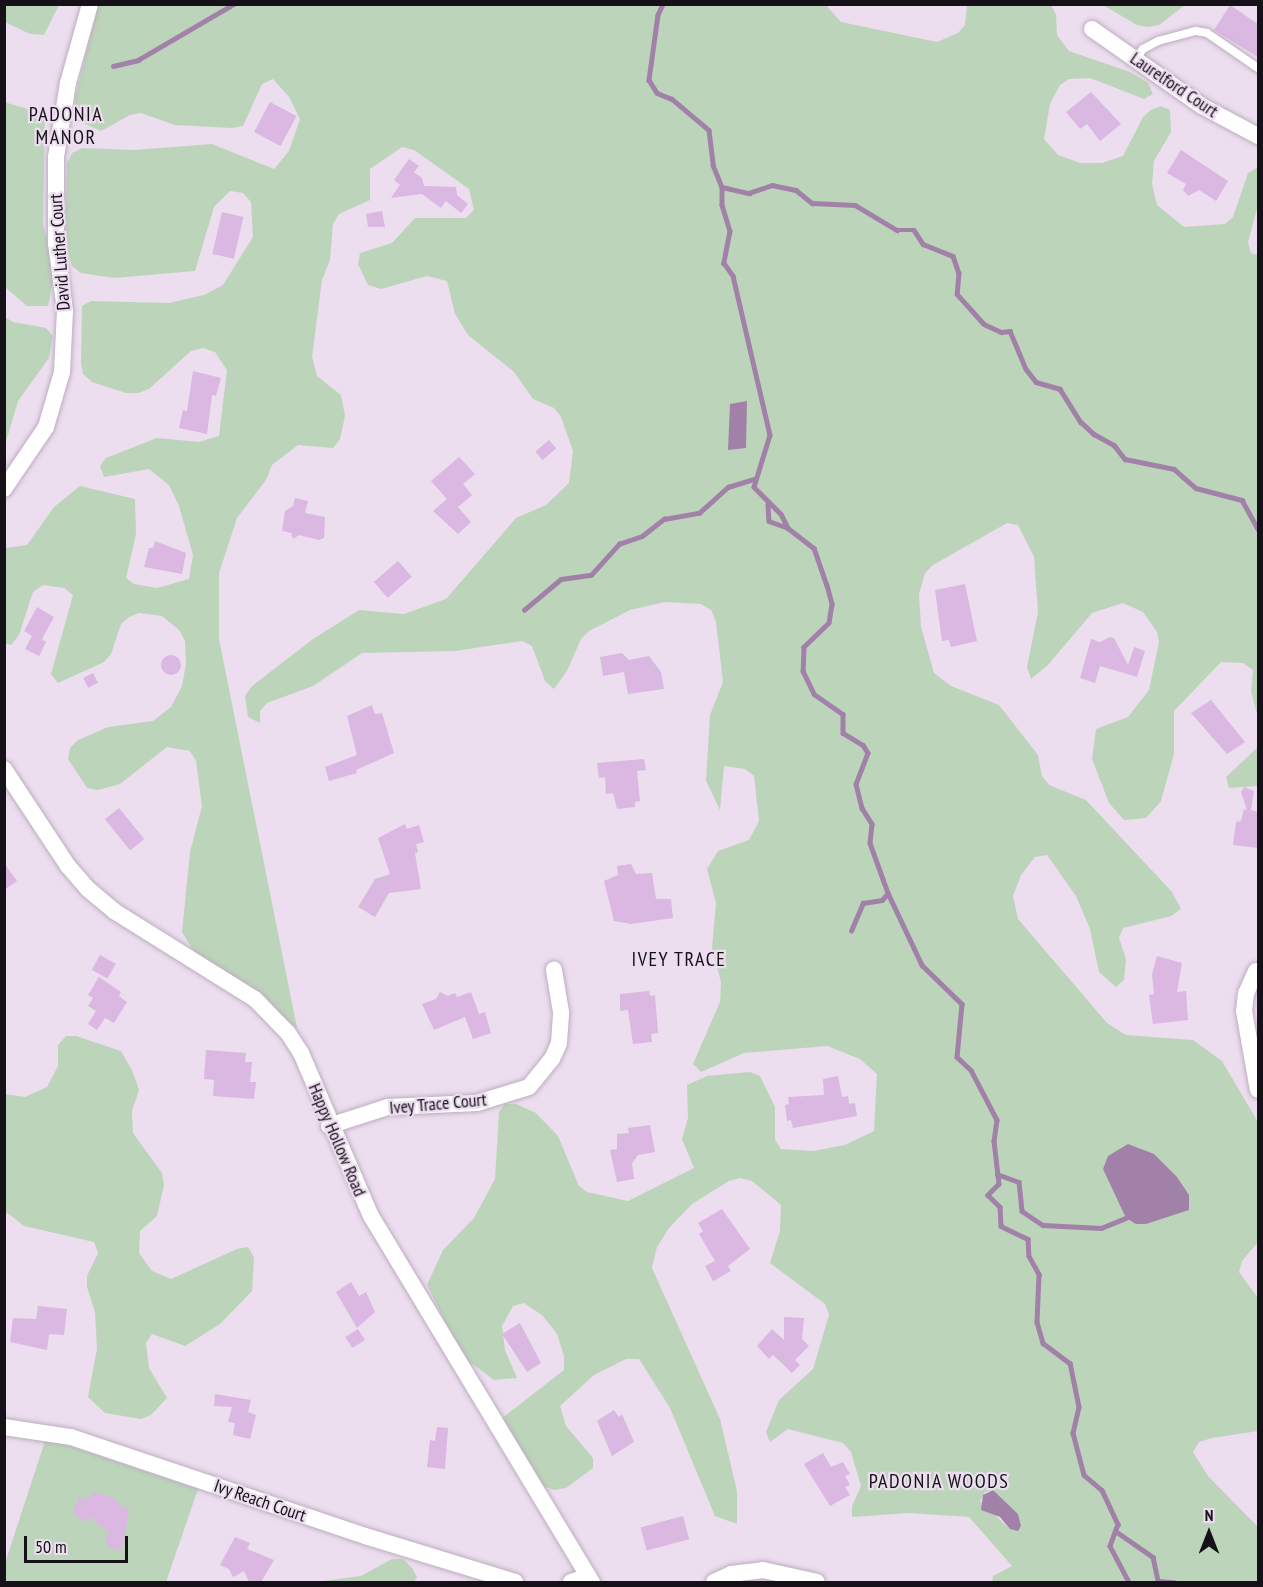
<!DOCTYPE html>
<style>
body{margin:0}
#map{position:relative;width:1263px;height:1587px;overflow:hidden;background:#ecddef;font-family:"PT Sans Narrow",sans-serif}
div>[style]{position:absolute}
[style*='--x']{left:calc(var(--x)*1px);top:calc(var(--y)*1px);width:calc(var(--w)*1px);rotate:calc(var(--a)*1deg)}
.green>*{inset:0;background:#bcd5ba}
.water>*{inset:0;background:#a181a8}
.stream>*{height:4.5px;margin:-2.25px;padding:0 2.25px;transform-origin:2.25px;border-radius:2.25px;background:#a181a8}
.building>*{inset:0;background:#dab8e2;transform-origin:0 0}
.round{border-radius:50%}
.roads{filter:drop-shadow(0 0 2px #bcadbf) drop-shadow(0 0 2px #bcadbf)}
.lane>*{height:8px;margin:-4px;padding:0 4px;transform-origin:4px;border-radius:4px;background:#fff}
.street>*{height:16px;margin:-8px;padding:0 8px;transform-origin:8px;border-radius:8px;background:#fff}
span{translate:-50% -50%;white-space:nowrap;text-align:center;line-height:1.15;-webkit-text-stroke:4.5px #ecddef;paint-order:stroke}
.street-label{font-size:18px;color:#161118}
.neighbourhood-label{font-size:20px;color:#161118;letter-spacing:1.5px}
.frame{position:absolute;inset:0;border:6px solid #161118;pointer-events:none}
.north{position:absolute;left:1179px;top:1503px;width:60px;height:60px;-webkit-text-stroke:4px #ecddef;paint-order:stroke;rotate:0deg;font-size:16px;font-weight:700;line-height:24px;text-align:center;color:#161118}
.north::after{content:'';display:block;margin:auto;width:21px;height:27px;background:#161118;clip-path:polygon(50% 0,100% 100%,50% 72%,0 100%)}
.scale{position:absolute;left:24px;top:1536px;width:104px;height:27px;box-sizing:border-box;border:3px solid #161118;border-top:0;padding-left:8px;font-size:18px;line-height:21px;white-space:nowrap;color:#161118;-webkit-text-stroke:4px #ecddef;paint-order:stroke}
</style>
<div id="map">
<div class="green">
<div style="clip-path:polygon(evenodd,825px 4px,841px 22px,937px 42px,958px 33px,965px 25px,967px 5px,1051px 5px,1056px 14px,1057px 35px,1069px 51px,1130px 72px,1148px 83px,1153px 94px,1144px 99px,1090px 78px,1069px 79px,1060px 85px,1050px 104px,1044px 139px,1058px 155px,1080px 163px,1102px 163px,1123px 156px,1143px 117px,1151px 110px,1161px 106px,1170px 110px,1171px 132px,1154px 161px,1152px 184px,1157px 205px,1184px 227px,1225px 224px,1233px 217px,1248px 173px,1258px 167px,1258px 205px,1248px 242px,1251px 253px,1258px 255px,1258px 717px,1251px 692px,1253px 670px,1243px 663px,1221px 662px,1174px 711px,1174px 754px,1161px 801px,1146px 818px,1124px 820px,1109px 803px,1092px 759px,1096px 729px,1128px 717px,1149px 690px,1159px 642px,1157px 632px,1143px 612px,1123px 603px,1092px 613px,1048px 665px,1031px 679px,1027px 667px,1038px 612px,1034px 557px,1018px 525px,1007px 523px,933px 565px,925px 573px,919px 594px,921px 627px,934px 673px,951px 686px,999px 705px,1038px 755px,1042px 776px,1049px 785px,1086px 800px,1172px 892px,1181px 909px,1171px 916px,1123px 928px,1119px 938px,1126px 959px,1124px 980px,1116px 987px,1099px 972px,1090px 929px,1076px 896px,1047px 855px,1035px 857px,1021px 875px,1013px 896px,1018px 919px,1107px 1023px,1126px 1035px,1193px 1040px,1222px 1061px,1258px 1122px,1258px 1242px,1242px 1261px,1239px 1272px,1258px 1298px,1258px 1431px,1212px 1438px,1199px 1442px,1193px 1452px,1208px 1476px,1258px 1527px,1258px 1582px,992px 1582px,993px 1576px,1012px 1566px,969px 1517px,909px 1513px,852px 1517px,852px 1506px,861px 1486px,851px 1452px,843px 1443px,788px 1429px,770px 1442px,766px 1432px,779px 1400px,813px 1369px,829px 1315px,825px 1304px,770px 1263px,780px 1231px,781px 1205px,752px 1181px,740px 1178px,729px 1181px,692px 1204px,669px 1228px,657px 1247px,652px 1268px,720px 1419px,737px 1491px,737px 1524px,715px 1516px,670px 1408px,639px 1359px,626px 1359px,594px 1375px,560px 1406px,566px 1426px,593px 1458px,593px 1468px,566px 1488px,554px 1490px,543px 1486px,501px 1419px,564px 1370px,564px 1356px,557px 1334px,542px 1315px,524px 1303px,513px 1306px,502px 1326px,505px 1350px,517px 1378px,494px 1380px,462px 1356px,427px 1285px,443px 1250px,474px 1218px,495px 1179px,499px 1112px,505px 1104px,516px 1104px,536px 1113px,558px 1136px,579px 1186px,587px 1192px,628px 1201px,694px 1168px,682px 1139px,688px 1118px,687px 1085px,707px 1076px,750px 1072px,760px 1076px,775px 1107px,775px 1140px,781px 1149px,813px 1151px,845px 1145px,874px 1131px,877px 1074px,860px 1059px,827px 1046px,744px 1053px,701px 1072px,693px 1064px,720px 1002px,721px 982px,712px 948px,716px 903px,707px 869px,718px 851px,749px 840px,759px 821px,754px 776px,745px 769px,724px 766px,720px 810px,706px 781px,710px 715px,723px 682px,716px 622px,711px 610px,701px 604px,665px 602px,630px 610px,589px 631px,581px 639px,567px 671px,554px 689px,545px 681px,532px 646px,522px 641px,455px 651px,362px 653px,313px 686px,267px 703px,260px 711px,260px 723px,248px 717px,245px 696px,252px 686px,313px 639px,359px 610px,404px 614px,446px 599px,516px 518px,546px 505px,569px 483px,573px 451px,561px 417px,554px 408px,533px 399px,514px 372px,468px 335px,455px 314px,447px 281px,427px 276px,381px 289px,368px 285px,358px 264px,360px 253px,392px 243px,415px 218px,466px 218px,474px 210px,469px 189px,414px 150px,402px 147px,370px 169px,370px 200px,339px 214px,333px 224px,330px 260px,322px 280px,312px 357px,317px 376px,341px 395px,345px 416px,340px 439px,333px 448px,298px 445px,272px 465px,266px 480px,237px 518px,219px 573px,219px 639px,297px 1028px,193px 950px,182px 932px,190px 852px,202px 806px,196px 761px,190px 751px,167px 747px,120px 784px,98px 790px,87px 788px,68px 759px,70px 748px,78px 740px,108px 727px,153px 721px,171px 707px,182px 686px,186px 664px,185px 641px,179px 630px,162px 616px,139px 613px,129px 617px,121px 624px,111px 654px,104px 662px,58px 683px,51px 674px,73px 595px,64px 588px,43px 585px,33px 592px,19px 635px,11px 645px,5px 643px,5px 548px,27px 545px,54px 507px,80px 486px,135px 499px,136px 534px,126px 578px,134px 584px,157px 588px,189px 579px,193px 555px,179px 506px,169px 485px,149px 469px,104px 477px,100px 466px,106px 458px,157px 438px,199px 442px,219px 436px,227px 370px,215px 352px,203px 348px,191px 351px,149px 389px,138px 393px,126px 393px,92px 382px,83px 374px,81px 363px,82px 306px,91px 301px,169px 303px,204px 295px,223px 285px,253px 237px,251px 202px,243px 193px,230px 191px,214px 207px,195px 271px,114px 278px,81px 273px,72px 266px,65px 242px,67px 163px,72px 153px,82px 148px,134px 150px,212px 144px,274px 169px,289px 151px,300px 119px,289px 97px,273px 79px,262px 84px,243px 126px,232px 128px,175px 125px,141px 113px,130px 115px,101px 131px,78px 121px,75px 99px,98px 5px,825px 4px,993px 1490px,1018px 1514px,1010px 1529px,980px 1501px,985px 1492px,993px 1490px)"></div>
<div style="clip-path:polygon(4px 5px,5px 4px,59px 5px,44px 35px,30px 34px,5px 22px)"></div>
<div style="clip-path:polygon(1103px 5px,1185px 5px,1159px 25px,1148px 27px,1137px 25px)"></div>
<div style="clip-path:polygon(4px 102px,45px 114px,43px 224px,55px 271px,48px 306px,27px 306px,5px 287px)"></div>
<div style="clip-path:polygon(5px 317px,13px 322px,46px 328px,53px 336px,49px 358px,18px 401px,5px 445px)"></div>
<div style="clip-path:polygon(1258px 747px,1258px 786px,1229px 788px,1226px 777px)"></div>
<div style="clip-path:polygon(66px 1036px,76px 1036px,121px 1051px,132px 1070px,139px 1090px,132px 1111px,133px 1133px,162px 1173px,164px 1185px,157px 1216px,140px 1231px,139px 1253px,152px 1271px,171px 1279px,237px 1249px,248px 1247px,254px 1257px,252px 1291px,220px 1324px,185px 1346px,152px 1334px,146px 1343px,149px 1368px,167px 1398px,151px 1415px,141px 1419px,105px 1413px,88px 1397px,97px 1349px,95px 1312px,87px 1287px,87px 1276px,98px 1253px,94px 1242px,24px 1226px,6px 1212px,5px 1094px,25px 1097px,47px 1087px,58px 1066px,58px 1045px)"></div>
<div style="clip-path:polygon(46px 1438px,198px 1489px,166px 1582px,5px 1582px,5px 1563px)"></div>
<div style="clip-path:polygon(392px 1559px,403px 1559px,412px 1568px,417px 1577px,414px 1582px,316px 1582px,361px 1576px)"></div>
</div>
<div class="water">
<div style="clip-path:polygon(747px 401px,746px 448px,728px 450px,730px 404px)"></div>
<div style="clip-path:polygon(1128px 1144px,1154px 1154px,1177px 1177px,1189px 1195px,1189px 1210px,1146px 1224px,1136px 1224px,1126px 1218px,1103px 1169px,1108px 1156px)"></div>
<div style="clip-path:polygon(993px 1490px,1018px 1514px,1021px 1526px,1018px 1531px,1010px 1529px,1000px 1517px,981px 1510px,983px 1495px)"></div>
</div>
<div class="stream">
<div style="--x:663;--y:4;--w:12;--a:114"></div>
<div style="--x:658;--y:15;--w:66;--a:97.9"></div>
<div style="--x:649;--y:80;--w:15;--a:58"></div>
<div style="--x:657;--y:93;--w:16;--a:22"></div>
<div style="--x:672;--y:99;--w:48;--a:40"></div>
<div style="--x:709;--y:130;--w:35;--a:83"></div>
<div style="--x:713;--y:165;--w:24;--a:68"></div>
<div style="--x:722;--y:187;--w:18;--a:90"></div>
<div style="--x:722;--y:205;--w:27;--a:73"></div>
<div style="--x:730;--y:231;--w:33;--a:101"></div>
<div style="--x:724;--y:263;--w:16;--a:55"></div>
<div style="--x:733;--y:276;--w:163;--a:76.9"></div>
<div style="--x:770;--y:435;--w:54;--a:107.1"></div>
<div style="--x:754;--y:487;--w:38;--a:45"></div>
<div style="--x:781;--y:514;--w:16;--a:63"></div>
<div style="--x:113;--y:66;--w:26;--a:-13"></div>
<div style="--x:138;--y:60;--w:111;--a:-30.3"></div>
<div style="--x:722;--y:187;--w:28;--a:13"></div>
<div style="--x:749;--y:193;--w:24;--a:-19"></div>
<div style="--x:772;--y:185;--w:25;--a:12"></div>
<div style="--x:796;--y:190;--w:21;--a:39"></div>
<div style="--x:812;--y:203;--w:43;--a:2.7"></div>
<div style="--x:855;--y:205;--w:49;--a:30.8"></div>
<div style="--x:897;--y:230;--w:17;--a:0"></div>
<div style="--x:914;--y:230;--w:17;--a:57"></div>
<div style="--x:923;--y:244;--w:32;--a:22"></div>
<div style="--x:953;--y:256;--w:18;--a:71"></div>
<div style="--x:959;--y:273;--w:21;--a:95"></div>
<div style="--x:957;--y:294;--w:40;--a:48"></div>
<div style="--x:984;--y:324;--w:19;--a:25"></div>
<div style="--x:1001;--y:332;--w:9;--a:-6"></div>
<div style="--x:1010;--y:331;--w:41;--a:67.2"></div>
<div style="--x:1026;--y:369;--w:16;--a:52"></div>
<div style="--x:1036;--y:382;--w:25;--a:16"></div>
<div style="--x:1060;--y:389;--w:39;--a:58"></div>
<div style="--x:1081;--y:422;--w:18;--a:43"></div>
<div style="--x:1094;--y:434;--w:23;--a:29"></div>
<div style="--x:1114;--y:445;--w:18;--a:52"></div>
<div style="--x:1125;--y:459;--w:50;--a:11.5"></div>
<div style="--x:1174;--y:469;--w:29;--a:41"></div>
<div style="--x:1196;--y:488;--w:48;--a:14.6"></div>
<div style="--x:1242;--y:500;--w:33;--a:61"></div>
<div style="--x:768;--y:504;--w:17;--a:87"></div>
<div style="--x:769;--y:521;--w:20;--a:20"></div>
<div style="--x:788;--y:528;--w:33;--a:38"></div>
<div style="--x:814;--y:548;--w:39;--a:71"></div>
<div style="--x:827;--y:585;--w:20;--a:75"></div>
<div style="--x:832;--y:604;--w:19;--a:99"></div>
<div style="--x:829;--y:623;--w:35;--a:136"></div>
<div style="--x:804;--y:647;--w:24;--a:92"></div>
<div style="--x:803;--y:671;--w:25;--a:64"></div>
<div style="--x:814;--y:694;--w:35;--a:35"></div>
<div style="--x:843;--y:714;--w:19;--a:90"></div>
<div style="--x:843;--y:733;--w:23;--a:31"></div>
<div style="--x:863;--y:745;--w:9;--a:58"></div>
<div style="--x:868;--y:753;--w:33;--a:111"></div>
<div style="--x:856;--y:784;--w:25;--a:76"></div>
<div style="--x:862;--y:808;--w:19;--a:58"></div>
<div style="--x:872;--y:824;--w:19;--a:96"></div>
<div style="--x:870;--y:843;--w:53;--a:70.2"></div>
<div style="--x:888;--y:893;--w:80;--a:64.7"></div>
<div style="--x:922;--y:965;--w:56;--a:44.3"></div>
<div style="--x:962;--y:1004;--w:53;--a:95.4"></div>
<div style="--x:957;--y:1057;--w:19;--a:43"></div>
<div style="--x:971;--y:1070;--w:56;--a:62.5"></div>
<div style="--x:997;--y:1120;--w:21;--a:98"></div>
<div style="--x:994;--y:1141;--w:43;--a:83.4"></div>
<div style="--x:999;--y:1184;--w:16;--a:135"></div>
<div style="--x:988;--y:1195;--w:17;--a:45"></div>
<div style="--x:1000;--y:1207;--w:19;--a:87"></div>
<div style="--x:1001;--y:1226;--w:30;--a:26"></div>
<div style="--x:1028;--y:1239;--w:17;--a:87"></div>
<div style="--x:1029;--y:1256;--w:21;--a:61"></div>
<div style="--x:1039;--y:1274;--w:48;--a:92.4"></div>
<div style="--x:1037;--y:1322;--w:22;--a:74"></div>
<div style="--x:1043;--y:1343;--w:34;--a:37"></div>
<div style="--x:1070;--y:1363;--w:45;--a:78.4"></div>
<div style="--x:1079;--y:1407;--w:27;--a:103"></div>
<div style="--x:1073;--y:1433;--w:43;--a:75.3"></div>
<div style="--x:1084;--y:1475;--w:23;--a:40"></div>
<div style="--x:1102;--y:1490;--w:38;--a:65"></div>
<div style="--x:1118;--y:1524;--w:23;--a:110"></div>
<div style="--x:1110;--y:1546;--w:41;--a:62.2"></div>
<div style="--x:524;--y:610;--w:48;--a:-40"></div>
<div style="--x:561;--y:579;--w:30;--a:-8"></div>
<div style="--x:591;--y:575;--w:42;--a:-47.9"></div>
<div style="--x:619;--y:544;--w:24;--a:-19"></div>
<div style="--x:642;--y:536;--w:28;--a:-38"></div>
<div style="--x:664;--y:519;--w:36;--a:-10"></div>
<div style="--x:699;--y:513;--w:39;--a:-42"></div>
<div style="--x:728;--y:487;--w:27;--a:-17"></div>
<div style="--x:851;--y:931;--w:30;--a:-67"></div>
<div style="--x:863;--y:903;--w:19;--a:-9"></div>
<div style="--x:882;--y:900;--w:9;--a:-49"></div>
<div style="--x:997;--y:1174;--w:23;--a:20"></div>
<div style="--x:1019;--y:1182;--w:29;--a:84"></div>
<div style="--x:1022;--y:1211;--w:25;--a:34"></div>
<div style="--x:1043;--y:1225;--w:58;--a:3"></div>
<div style="--x:1101;--y:1228;--w:27;--a:-22"></div>
<div style="--x:1117;--y:1532;--w:44;--a:34.8"></div>
<div style="--x:1153;--y:1557;--w:25;--a:78"></div>
<div style="--x:1158;--y:1581;--w:16;--a:4"></div>
</div>
<div class="building">
<div style="clip-path:polygon(1230px 5px,1258px 24px,1258px 57px,1214px 30px)"></div>
<div style="clip-path:polygon(1091px 92px,1121px 124px,1100px 141px,1087px 124px,1080px 129px,1066px 112px)"></div>
<div style="left:270px;top:102px;width:30px;height:34px;rotate:28deg"></div>
<div style="clip-path:polygon(1181px 150px,1228px 181px,1216px 201px,1199px 190px,1188px 196px,1183px 190px,1186px 184px,1167px 173px)"></div>
<div style="clip-path:polygon(409px 159px,419px 166px,414px 172px,422px 178px,424px 186px,456px 187px,457px 195px,468px 204px,461px 213px,446px 201px,441px 208px,422px 194px,391px 198px,400px 185px,394px 180px)"></div>
<div style="clip-path:polygon(382px 211px,385px 227px,368px 227px,366px 214px)"></div>
<div style="left:222px;top:212px;width:22px;height:43px;rotate:13deg"></div>
<div style="clip-path:polygon(193px 371px,221px 378px,216px 396px,212px 395px,207px 434px,179px 428px,183px 410px,187px 411px)"></div>
<div style="left:549px;top:440px;width:11px;height:18px;rotate:49deg"></div>
<div style="clip-path:polygon(459px 457px,475px 474px,463px 484px,472px 495px,458px 507px,471px 522px,458px 534px,433px 511px,447px 499px,431px 481px)"></div>
<div style="clip-path:polygon(295px 498px,308px 501px,305px 513px,325px 517px,324px 538px,319px 540px,299px 535px,293px 539px,291px 533px,282px 531px,285px 511px,293px 506px)"></div>
<div style="clip-path:polygon(155px 541px,186px 553px,182px 574px,144px 567px,149px 548px,153px 548px)"></div>
<div style="left:398px;top:561px;width:21px;height:32px;rotate:49deg"></div>
<div style="clip-path:polygon(965px 584px,977px 641px,951px 647px,949px 640px,942px 641px,935px 590px)"></div>
<div style="clip-path:polygon(37px 607px,54px 617px,42px 639px,46px 642px,39px 656px,25px 649px,32px 636px,24px 631px)"></div>
<div style="clip-path:polygon(1110px 637px,1114px 638px,1128px 665px,1134px 647px,1145px 651px,1137px 677px,1100px 666px,1095px 683px,1080px 678px,1091px 639px,1100px 642px)"></div>
<div style="clip-path:polygon(622px 653px,629px 660px,649px 656px,661px 672px,664px 689px,628px 694px,624px 672px,603px 676px,600px 657px)"></div>
<div class="round" style="left:161px;top:655px;width:20px;height:20px"></div>
<div style="left:93px;top:673px;width:11px;height:11px;rotate:63deg"></div>
<div style="clip-path:polygon(1211px 700px,1245px 742px,1227px 754px,1191px 713px)"></div>
<div style="clip-path:polygon(372px 705px,375px 714px,382px 713px,394px 753px,356px 770px,357px 773px,329px 781px,325px 767px,357px 755px,347px 716px)"></div>
<div style="clip-path:polygon(644px 759px,646px 770px,637px 771px,640px 801px,635px 802px,635px 807px,617px 809px,613px 793px,606px 794px,605px 777px,599px 778px,597px 763px)"></div>
<div style="clip-path:polygon(1244px 787px,1254px 791px,1251px 810px,1258px 812px,1258px 848px,1233px 845px,1236px 822px,1241px 821px,1244px 809px,1247px 810px,1241px 792px)"></div>
<div style="left:119px;top:808px;width:40px;height:18px;rotate:51deg"></div>
<div style="clip-path:polygon(405px 824px,407px 829px,419px 825px,424px 842px,416px 844px,418px 852px,415px 853px,421px 889px,389px 893px,375px 917px,358px 907px,375px 879px,390px 874px,378px 838px)"></div>
<div style="clip-path:polygon(4px 863px,17px 881px,4px 890px)"></div>
<div style="clip-path:polygon(631px 864px,636px 874px,652px 873px,656px 899px,671px 899px,673px 918px,631px 924px,614px 921px,604px 881px,618px 875px,617px 866px)"></div>
<div style="left:100px;top:955px;width:18px;height:17px;rotate:29deg"></div>
<div style="clip-path:polygon(1157px 956px,1182px 963px,1177px 992px,1186px 991px,1188px 1020px,1153px 1024px,1149px 995px,1154px 994px,1152px 974px)"></div>
<div style="clip-path:polygon(99px 977px,121px 992px,119px 996px,127px 1002px,114px 1023px,105px 1018px,97px 1030px,88px 1024px,96px 1011px,88px 1006px,93px 998px,88px 995px)"></div>
<div style="clip-path:polygon(649px 991px,650px 996px,655px 995px,658px 1033px,651px 1034px,652px 1042px,633px 1044px,628px 1010px,620px 1011px,620px 994px)"></div>
<div style="clip-path:polygon(440px 992px,448px 996px,455px 993px,457px 997px,471px 992px,479px 1014px,485px 1012px,491px 1033px,473px 1039px,465px 1017px,434px 1030px,422px 1004px,436px 999px)"></div>
<div style="clip-path:polygon(206px 1050px,246px 1053px,245px 1062px,252px 1062px,250px 1082px,256px 1082px,254px 1099px,213px 1096px,214px 1080px,204px 1079px)"></div>
<div style="clip-path:polygon(838px 1076px,842px 1097px,848px 1096px,849px 1104px,855px 1103px,857px 1116px,793px 1128px,791px 1120px,787px 1121px,785px 1105px,789px 1104px,788px 1097px,824px 1095px,823px 1079px)"></div>
<div style="clip-path:polygon(650px 1125px,655px 1152px,638px 1155px,632px 1163px,634px 1179px,617px 1182px,610px 1150px,617px 1149px,617px 1134px,629px 1133px,628px 1128px)"></div>
<div style="clip-path:polygon(722px 1209px,750px 1249px,728px 1266px,731px 1271px,713px 1281px,705px 1266px,715px 1261px,699px 1234px,703px 1231px,698px 1223px)"></div>
<div style="clip-path:polygon(351px 1282px,359px 1296px,366px 1292px,375px 1312px,357px 1328px,336px 1292px)"></div>
<div style="clip-path:polygon(38px 1306px,67px 1309px,64px 1335px,49px 1334px,47px 1350px,10px 1342px,13px 1318px,36px 1319px)"></div>
<div style="clip-path:polygon(784px 1317px,804px 1318px,802px 1339px,809px 1346px,795px 1360px,800px 1365px,792px 1373px,773px 1355px,769px 1359px,757px 1346px,772px 1329px,784px 1340px)"></div>
<div style="clip-path:polygon(520px 1323px,541px 1363px,527px 1372px,502px 1334px)"></div>
<div style="left:358px;top:1329px;width:13px;height:15px;rotate:58deg"></div>
<div style="clip-path:polygon(215px 1394px,251px 1400px,248px 1412px,256px 1415px,250px 1439px,233px 1435px,235px 1423px,228px 1422px,232px 1407px,214px 1406px)"></div>
<div style="clip-path:polygon(614px 1410px,619px 1417px,622px 1414px,634px 1442px,612px 1456px,597px 1421px)"></div>
<div style="clip-path:polygon(437px 1427px,448px 1428px,445px 1469px,427px 1467px,430px 1440px,435px 1441px)"></div>
<div style="clip-path:polygon(823px 1453px,831px 1467px,843px 1462px,850px 1474px,845px 1476px,850px 1485px,845px 1487px,850px 1495px,830px 1506px,804px 1464px)"></div>
<div style="clip-path:polygon(95px 1492px,119px 1500px,117px 1504px,129px 1509px,124px 1542px,119px 1551px,110px 1548px,105px 1539px,109px 1530px,99px 1527px,94px 1517px,85px 1522px,73px 1513px,79px 1497px,86px 1499px)"></div>
<div style="left:683px;top:1516px;width:24px;height:44px;rotate:75deg"></div>
<div style="clip-path:polygon(235px 1537px,250px 1543px,247px 1549px,274px 1560px,261px 1582px,249px 1582px,244px 1571px,233px 1577px,229px 1569px,220px 1565px)"></div>
</div>
<div class="roads">
<div class="lane">
<div style="--x:1135;--y:60;--w:14;--a:-54"></div>
<div style="--x:1143;--y:49;--w:17;--a:-28"></div>
<div style="--x:1158;--y:41;--w:39;--a:-15"></div>
<div style="--x:1196;--y:31;--w:11;--a:10"></div>
<div style="--x:1207;--y:33;--w:62;--a:34.5"></div>
</div>
<div class="street">
<div style="--x:1092;--y:29;--w:134;--a:35"></div>
<div style="--x:1202;--y:106;--w:64;--a:28.2"></div>
<div style="--x:4;--y:489;--w:75;--a:-55.9"></div>
<div style="--x:46;--y:427;--w:57;--a:-73.8"></div>
<div style="--x:62;--y:372;--w:61;--a:-87.2"></div>
<div style="--x:65;--y:311;--w:69;--a:-97.5"></div>
<div style="--x:56;--y:243;--w:86;--a:-90"></div>
<div style="--x:56;--y:157;--w:75;--a:-80.8"></div>
<div style="--x:68;--y:83;--w:82;--a:-74.4"></div>
<div style="--x:4;--y:769;--w:116;--a:56.6"></div>
<div style="--x:68;--y:866;--w:30;--a:49"></div>
<div style="--x:88;--y:889;--w:34;--a:40"></div>
<div style="--x:114;--y:911;--w:166;--a:32"></div>
<div style="--x:255;--y:999;--w:47;--a:45.9"></div>
<div style="--x:288;--y:1033;--w:24;--a:57"></div>
<div style="--x:301;--y:1053;--w:177;--a:66.8"></div>
<div style="--x:371;--y:1216;--w:428;--a:58.9"></div>
<div style="--x:1256;--y:971;--w:24;--a:114"></div>
<div style="--x:1246;--y:993;--w:18;--a:96"></div>
<div style="--x:1244;--y:1011;--w:80;--a:80"></div>
<div style="--x:329;--y:1126;--w:62;--a:-17.9"></div>
<div style="--x:388;--y:1107;--w:89;--a:-2.6"></div>
<div style="--x:477;--y:1103;--w:54;--a:-17.1"></div>
<div style="--x:529;--y:1087;--w:36;--a:-51"></div>
<div style="--x:552;--y:1059;--w:17;--a:-66"></div>
<div style="--x:559;--y:1043;--w:31;--a:-86"></div>
<div style="--x:561;--y:1012;--w:43;--a:-99.5"></div>
<div style="--x:4;--y:1427;--w:68;--a:8.5"></div>
<div style="--x:71;--y:1437;--w:310;--a:18.6"></div>
<div style="--x:365;--y:1536;--w:157;--a:17"></div>
<div style="--x:571;--y:1582;--w:18;--a:-19"></div>
<div style="--x:714;--y:1582;--w:19;--a:-25"></div>
<div style="--x:731;--y:1574;--w:32;--a:-7"></div>
<div style="--x:763;--y:1570;--w:55;--a:12.5"></div>
</div>
</div>
<div class="street-label">
<span style="left:1174px;top:85px;rotate:34deg">Laurelford Court</span>
<span style="left:60px;top:252px;rotate:-94deg">David Luther Court</span>
<span style="left:438px;top:1104px;rotate:-5deg">Ivey Trace Court</span>
<span style="left:337px;top:1140px;rotate:67deg">Happy Hollow Road</span>
<span style="left:260px;top:1501px;rotate:19deg">Ivy Reach Court</span>
</div>
<div class="neighbourhood-label">
<span style="left:66px;top:126px">PADONIA<br>MANOR</span>
<span style="left:679px;top:959px">IVEY TRACE</span>
<span style="left:939px;top:1481px">PADONIA WOODS</span>
</div>
<div class="frame"></div>
<div class="north">N</div>
<div class="scale">50 m</div>
</div>
